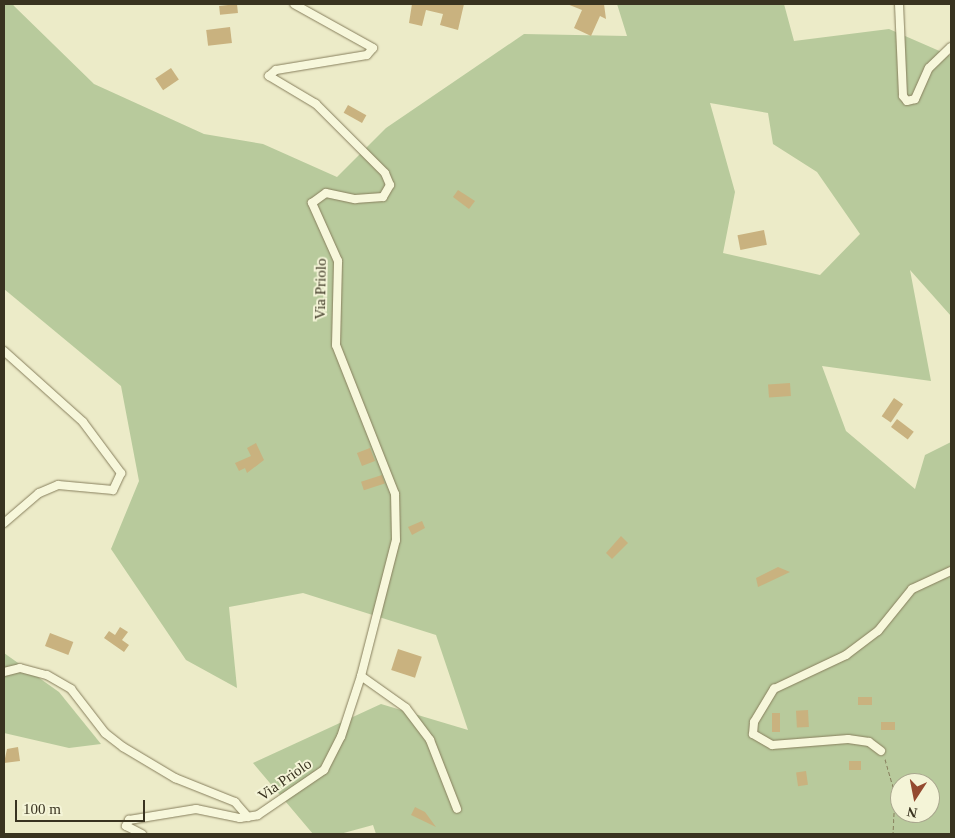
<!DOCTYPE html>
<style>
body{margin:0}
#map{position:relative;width:955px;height:838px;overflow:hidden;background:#ecebc8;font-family:"Times New Roman",serif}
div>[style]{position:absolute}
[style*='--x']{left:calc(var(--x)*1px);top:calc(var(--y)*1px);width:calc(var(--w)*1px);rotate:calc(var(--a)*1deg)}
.green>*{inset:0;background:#b8ca9c}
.building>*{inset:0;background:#c9b27f;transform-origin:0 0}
.path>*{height:1px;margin-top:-0.5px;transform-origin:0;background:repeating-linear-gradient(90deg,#877f5d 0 4px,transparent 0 6.5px)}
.roads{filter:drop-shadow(0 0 1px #877f5d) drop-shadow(0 0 1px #877f5d)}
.street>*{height:8px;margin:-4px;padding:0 4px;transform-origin:4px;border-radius:4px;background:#f7f7db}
span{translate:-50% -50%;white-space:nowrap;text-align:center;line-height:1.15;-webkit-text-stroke:4px #f4f4d7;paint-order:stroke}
.street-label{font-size:15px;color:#393320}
.frame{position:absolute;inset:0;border:5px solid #393320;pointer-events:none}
.north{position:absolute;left:890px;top:773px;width:50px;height:50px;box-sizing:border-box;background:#f4f4d7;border:1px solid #a9a78e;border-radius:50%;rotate:191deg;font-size:14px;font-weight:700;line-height:20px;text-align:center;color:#393320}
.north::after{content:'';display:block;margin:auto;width:18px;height:22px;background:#944a30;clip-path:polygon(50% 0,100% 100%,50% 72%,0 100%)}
.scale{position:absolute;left:15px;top:800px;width:130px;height:22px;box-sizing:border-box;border:2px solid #393320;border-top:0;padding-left:6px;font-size:15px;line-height:18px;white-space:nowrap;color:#393320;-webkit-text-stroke:4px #f4f4d7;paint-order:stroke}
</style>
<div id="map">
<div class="green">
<div style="clip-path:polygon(evenodd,4px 4px,12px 4px,94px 84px,204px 134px,263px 144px,337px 177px,386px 128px,524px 34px,627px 36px,617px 4px,784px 4px,794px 41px,889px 29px,951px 56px,951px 316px,910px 270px,931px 381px,822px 366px,846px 431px,915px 489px,925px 455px,951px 442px,951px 834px,376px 834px,373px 825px,340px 834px,313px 834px,253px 763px,381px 704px,468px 730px,436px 635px,303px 593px,229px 607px,237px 688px,186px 660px,111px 549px,139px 481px,121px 386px,4px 289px,4px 4px,710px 103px,768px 113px,773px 144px,817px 172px,860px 234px,820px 275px,723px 253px,735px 192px,710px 103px,4px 4px,900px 783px,930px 783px,930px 813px,900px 813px,900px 783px)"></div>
<div style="clip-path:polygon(4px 653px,59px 692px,101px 744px,69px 748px,4px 733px)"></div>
</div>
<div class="building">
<div style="left:237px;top:4px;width:9px;height:18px;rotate:84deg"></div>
<div style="clip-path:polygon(412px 4px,464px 4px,458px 30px,440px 25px,443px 14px,426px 10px,422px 26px,409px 23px)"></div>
<div style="clip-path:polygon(567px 4px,604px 4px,606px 19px,600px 16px,591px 36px,574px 28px,582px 10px)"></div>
<div style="left:230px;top:27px;width:16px;height:24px;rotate:83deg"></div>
<div style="left:171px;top:68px;width:14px;height:19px;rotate:56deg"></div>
<div style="left:348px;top:105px;width:21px;height:9px;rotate:29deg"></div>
<div style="clip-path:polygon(458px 190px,475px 201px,469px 209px,453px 197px)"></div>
<div style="left:764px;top:230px;width:15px;height:27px;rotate:79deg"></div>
<div style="left:790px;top:383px;width:13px;height:22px;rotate:86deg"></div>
<div style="left:894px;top:398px;width:11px;height:22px;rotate:34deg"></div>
<div style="left:897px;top:419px;width:21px;height:10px;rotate:37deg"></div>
<div style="clip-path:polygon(256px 443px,264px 460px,247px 473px,245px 468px,239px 471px,235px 463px,251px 456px,247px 448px)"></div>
<div style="left:370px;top:448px;width:14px;height:14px;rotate:69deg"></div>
<div style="left:382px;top:475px;width:9px;height:22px;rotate:72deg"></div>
<div style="clip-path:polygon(422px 521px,425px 528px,412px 535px,408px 527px)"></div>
<div style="clip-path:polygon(621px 536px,628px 543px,612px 559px,606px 553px)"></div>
<div style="clip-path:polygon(778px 567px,790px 572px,758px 587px,756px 578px)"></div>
<div style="clip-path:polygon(120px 627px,128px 632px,122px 640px,129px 645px,124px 652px,104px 638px,109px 631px,115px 635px)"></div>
<div style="left:50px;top:633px;width:25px;height:14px;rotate:21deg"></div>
<div style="left:398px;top:649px;width:25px;height:22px;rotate:18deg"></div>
<div style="left:858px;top:697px;width:14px;height:8px"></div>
<div style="left:808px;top:710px;width:17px;height:12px;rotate:87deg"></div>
<div style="left:772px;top:713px;width:8px;height:19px"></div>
<div style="left:881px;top:722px;width:14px;height:8px"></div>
<div style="clip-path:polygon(18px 747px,20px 761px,4px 763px,7px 749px)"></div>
<div style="left:849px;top:761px;width:12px;height:9px"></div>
<div style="left:806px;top:771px;width:14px;height:10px;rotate:82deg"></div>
<div style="clip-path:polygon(415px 807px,425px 812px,436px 827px,411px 815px)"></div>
</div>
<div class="path">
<div style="--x:885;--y:759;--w:35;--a:74"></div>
<div style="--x:895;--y:793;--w:41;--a:92.8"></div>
</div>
<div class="roads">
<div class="street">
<div style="--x:899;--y:4;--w:92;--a:87.5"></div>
<div style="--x:903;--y:96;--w:6;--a:51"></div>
<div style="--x:907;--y:101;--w:8;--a:-14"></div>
<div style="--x:915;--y:99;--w:34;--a:-66"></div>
<div style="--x:929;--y:68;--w:30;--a:-44"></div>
<div style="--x:4;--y:351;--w:106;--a:41.9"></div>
<div style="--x:83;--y:422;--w:64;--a:53.3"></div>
<div style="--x:121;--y:473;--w:19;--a:115"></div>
<div style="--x:113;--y:490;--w:55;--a:-174.8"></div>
<div style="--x:58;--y:485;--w:21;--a:157"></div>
<div style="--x:39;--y:493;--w:46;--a:139.4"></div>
<div style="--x:4;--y:672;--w:16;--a:-14"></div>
<div style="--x:20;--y:668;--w:28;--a:15"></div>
<div style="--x:47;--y:675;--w:28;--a:30"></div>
<div style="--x:71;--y:689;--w:56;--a:52.3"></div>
<div style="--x:105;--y:733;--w:23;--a:38"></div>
<div style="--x:123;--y:747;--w:61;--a:30.8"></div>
<div style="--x:175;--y:778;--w:65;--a:21.8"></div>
<div style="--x:235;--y:802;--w:20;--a:49"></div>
<div style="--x:361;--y:676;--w:55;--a:35.4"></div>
<div style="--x:406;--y:708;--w:40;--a:53"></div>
<div style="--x:430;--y:740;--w:74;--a:68.6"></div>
<div style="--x:881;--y:751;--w:15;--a:-143"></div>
<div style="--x:869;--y:742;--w:21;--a:-172"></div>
<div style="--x:848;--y:739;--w:76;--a:175.5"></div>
<div style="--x:772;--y:745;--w:22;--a:-150"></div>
<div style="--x:753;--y:734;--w:12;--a:-85"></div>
<div style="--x:754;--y:722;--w:39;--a:-59"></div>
<div style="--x:774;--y:689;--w:80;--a:-25.3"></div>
<div style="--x:846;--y:655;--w:40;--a:-37"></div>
<div style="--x:878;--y:631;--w:54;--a:-51"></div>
<div style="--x:912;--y:589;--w:43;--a:-24.8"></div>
<div style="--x:142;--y:834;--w:18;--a:-153"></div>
<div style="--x:126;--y:826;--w:7;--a:-63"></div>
<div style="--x:129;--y:820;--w:68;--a:-9.3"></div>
<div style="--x:196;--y:809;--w:45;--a:11.6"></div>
<div style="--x:240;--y:818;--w:18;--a:-9"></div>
<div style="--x:258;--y:815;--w:80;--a:-34.3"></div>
<div style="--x:324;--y:770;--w:37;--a:-63"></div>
<div style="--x:341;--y:737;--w:64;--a:-71.8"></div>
<div style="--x:361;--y:676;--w:140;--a:-75.6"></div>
<div style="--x:396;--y:540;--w:46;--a:-91.2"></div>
<div style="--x:395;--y:494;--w:160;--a:-111.6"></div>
<div style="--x:336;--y:345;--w:84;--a:-88.6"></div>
<div style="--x:338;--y:261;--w:64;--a:-114.1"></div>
<div style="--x:312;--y:203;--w:17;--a:-36"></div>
<div style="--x:326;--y:193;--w:30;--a:12"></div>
<div style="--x:355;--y:199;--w:28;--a:-4"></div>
<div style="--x:383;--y:197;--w:14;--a:-60"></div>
<div style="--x:390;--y:185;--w:13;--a:-113"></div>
<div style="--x:385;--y:173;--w:98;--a:-135"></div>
<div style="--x:316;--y:104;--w:55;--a:-149.2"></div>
<div style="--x:269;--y:76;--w:9;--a:-41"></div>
<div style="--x:276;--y:70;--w:92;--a:-9.4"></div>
<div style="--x:367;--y:55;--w:9;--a:-49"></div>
<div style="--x:373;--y:48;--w:90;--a:-150.9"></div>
</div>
</div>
<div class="street-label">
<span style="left:321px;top:289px;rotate:-89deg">Via Priolo</span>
<span style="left:285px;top:780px;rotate:-35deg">Via Priolo</span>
</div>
<div class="frame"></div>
<div class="north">N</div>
<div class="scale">100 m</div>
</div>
